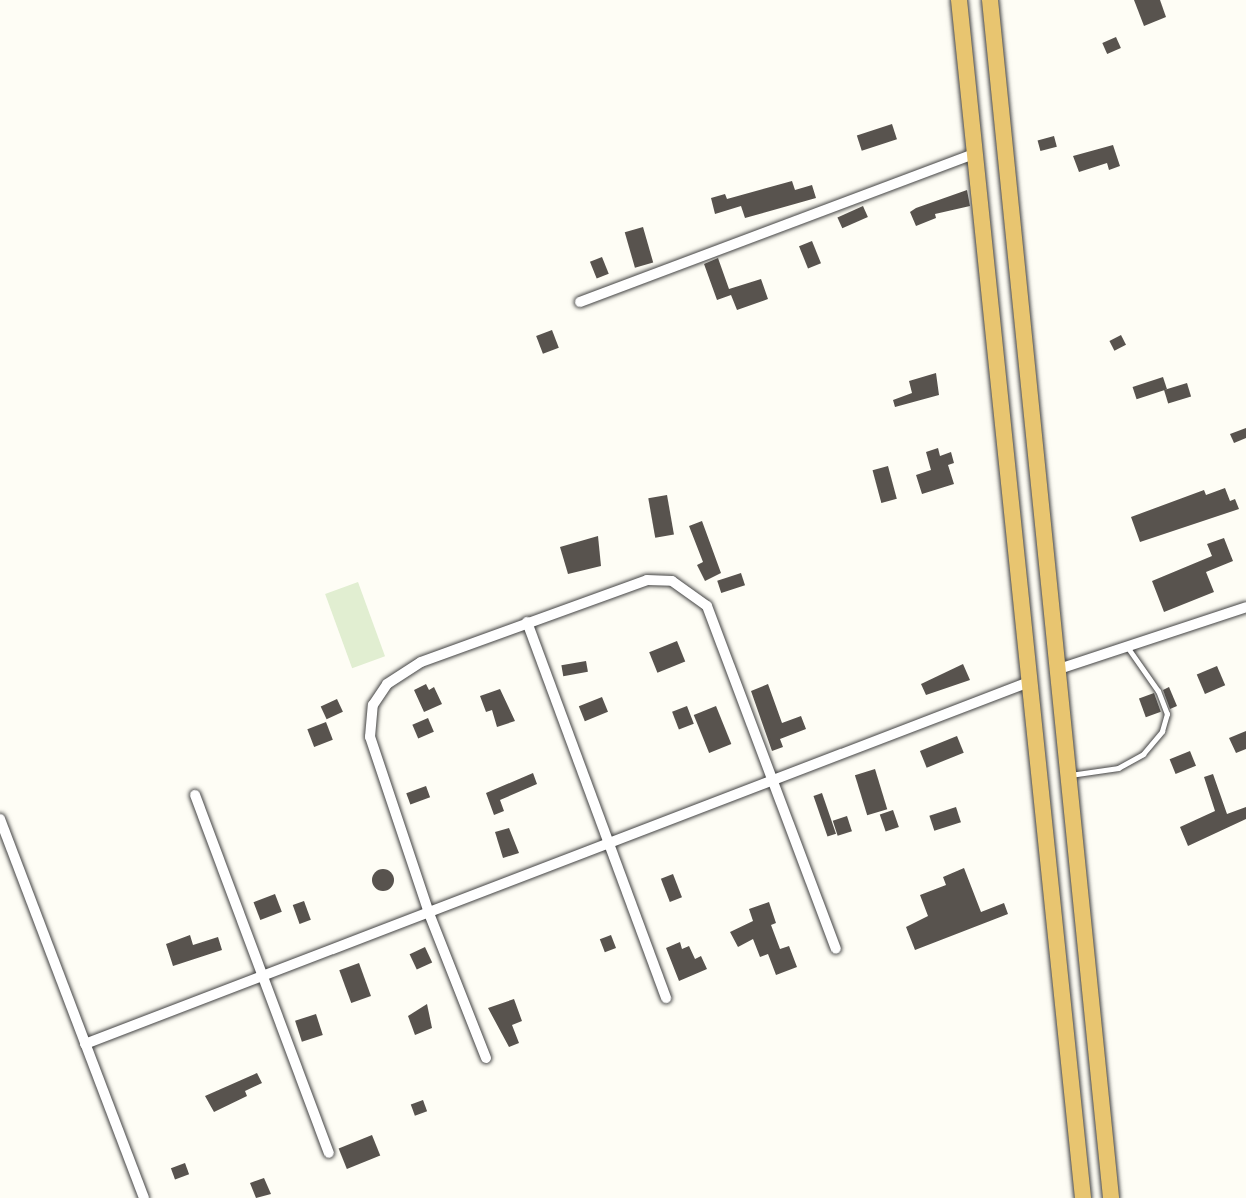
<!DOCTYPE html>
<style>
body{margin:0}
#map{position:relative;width:1246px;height:1198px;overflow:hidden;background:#fefdf5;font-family:"Libre Baskerville",serif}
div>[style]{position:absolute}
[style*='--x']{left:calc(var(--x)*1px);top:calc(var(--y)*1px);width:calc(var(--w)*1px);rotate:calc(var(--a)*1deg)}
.pitch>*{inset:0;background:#e1eed1;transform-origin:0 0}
.building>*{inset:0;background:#58534e;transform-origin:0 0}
.round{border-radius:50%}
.roads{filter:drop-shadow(0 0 2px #434343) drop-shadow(0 0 2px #434343)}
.service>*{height:5px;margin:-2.5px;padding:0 2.5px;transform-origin:2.5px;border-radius:2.5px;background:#fff}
.minor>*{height:10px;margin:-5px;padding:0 5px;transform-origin:5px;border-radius:5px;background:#fff}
.trunk>*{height:16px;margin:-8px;padding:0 8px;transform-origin:8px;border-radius:8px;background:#e8c570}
span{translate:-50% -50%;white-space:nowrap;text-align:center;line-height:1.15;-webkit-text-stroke:6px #fff;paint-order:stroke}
</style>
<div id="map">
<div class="pitch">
<div style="left:358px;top:582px;width:79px;height:35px;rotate:70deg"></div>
</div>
<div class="building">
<div style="clip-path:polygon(1134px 0,1160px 0,1166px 17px,1144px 26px)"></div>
<div style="left:1116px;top:37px;width:12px;height:15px;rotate:66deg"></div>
<div style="left:892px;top:124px;width:16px;height:37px;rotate:72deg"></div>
<div style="left:1054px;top:136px;width:11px;height:17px;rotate:75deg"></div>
<div style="clip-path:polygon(1113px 145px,1120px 166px,1109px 170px,1107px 163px,1079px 172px,1073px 156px)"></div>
<div style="clip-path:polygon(792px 181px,795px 190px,812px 185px,816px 198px,745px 218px,741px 206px,715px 214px,711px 198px,725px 194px,727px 199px)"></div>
<div style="clip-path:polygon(967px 190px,970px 206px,935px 214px,936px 218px,916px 226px,910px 212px,916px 208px)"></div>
<div style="left:863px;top:206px;width:12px;height:28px;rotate:66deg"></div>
<div style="left:643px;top:227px;width:37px;height:19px;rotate:74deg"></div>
<div style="left:812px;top:241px;width:24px;height:14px;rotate:68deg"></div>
<div style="left:602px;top:257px;width:18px;height:13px;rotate:68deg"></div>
<div style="clip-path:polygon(718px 258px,729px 289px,761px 279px,768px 299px,737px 310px,731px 295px,717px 300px,704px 264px)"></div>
<div style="left:552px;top:330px;width:19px;height:17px;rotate:69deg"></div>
<div style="left:1121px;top:335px;width:11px;height:13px;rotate:63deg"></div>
<div style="clip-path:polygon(936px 373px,939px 395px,895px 407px,893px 400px,912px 393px,909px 381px)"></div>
<div style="left:1163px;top:377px;width:13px;height:32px;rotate:72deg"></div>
<div style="left:1187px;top:383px;width:14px;height:24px;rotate:73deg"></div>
<div style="clip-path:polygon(1246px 428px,1246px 438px,1234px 443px,1230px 434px)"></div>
<div style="clip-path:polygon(938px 448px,940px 456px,951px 452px,954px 463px,948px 465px,954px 484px,922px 494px,916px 475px,931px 470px,926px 452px)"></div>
<div style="left:888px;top:466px;width:34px;height:16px;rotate:75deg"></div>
<div style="clip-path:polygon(1225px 488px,1230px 501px,1235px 499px,1239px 509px,1140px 542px,1131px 517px,1204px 490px,1206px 495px)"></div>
<div style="left:667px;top:495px;width:40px;height:19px;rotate:80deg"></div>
<div style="clip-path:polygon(702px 521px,721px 573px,705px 581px,697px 565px,703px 562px,689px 526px)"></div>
<div style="clip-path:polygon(598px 536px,601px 566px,568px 574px,560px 547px)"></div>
<div style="clip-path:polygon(1224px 538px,1233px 561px,1206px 572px,1214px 592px,1164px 612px,1152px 581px,1212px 556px,1207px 544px)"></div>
<div style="left:741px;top:573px;width:13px;height:25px;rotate:72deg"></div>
<div style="left:677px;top:641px;width:22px;height:30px;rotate:68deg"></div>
<div style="left:586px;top:661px;width:11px;height:25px;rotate:80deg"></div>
<div style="clip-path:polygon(963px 664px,970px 680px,926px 695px,921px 684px)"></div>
<div style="left:1217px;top:666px;width:21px;height:22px;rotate:67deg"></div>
<div style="clip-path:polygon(426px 684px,429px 690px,434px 687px,442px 704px,424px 712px,414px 690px)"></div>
<div style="clip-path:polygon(768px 684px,782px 723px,801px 716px,806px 729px,780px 739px,783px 747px,772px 751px,751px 691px)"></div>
<div style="clip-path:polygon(1169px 687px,1177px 706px,1170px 709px,1163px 690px)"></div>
<div style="clip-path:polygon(500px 689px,515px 721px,497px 727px,492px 710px,486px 712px,480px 696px)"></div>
<div style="left:1154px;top:693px;width:20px;height:16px;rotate:70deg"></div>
<div style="left:602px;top:697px;width:16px;height:25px;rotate:68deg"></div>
<div style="left:337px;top:699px;width:14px;height:18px;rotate:65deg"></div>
<div style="left:687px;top:706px;width:19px;height:16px;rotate:69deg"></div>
<div style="left:716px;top:706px;width:41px;height:24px;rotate:68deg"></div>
<div style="left:428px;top:718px;width:15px;height:17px;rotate:67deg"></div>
<div style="left:326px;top:722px;width:19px;height:20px;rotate:69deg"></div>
<div style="clip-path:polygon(1246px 731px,1246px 749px,1236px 753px,1229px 738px)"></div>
<div style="left:957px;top:736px;width:18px;height:40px;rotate:68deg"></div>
<div style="left:1190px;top:751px;width:16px;height:22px;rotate:68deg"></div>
<div style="left:875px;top:769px;width:42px;height:21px;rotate:73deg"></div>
<div style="clip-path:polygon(533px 773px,537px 784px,500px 800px,504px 811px,494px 815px,486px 793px)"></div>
<div style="clip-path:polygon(1213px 774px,1227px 814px,1246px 807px,1246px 819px,1188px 846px,1180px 827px,1215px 811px,1204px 777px)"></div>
<div style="left:426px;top:786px;width:12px;height:21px;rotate:70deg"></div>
<div style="left:822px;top:793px;width:43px;height:9px;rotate:71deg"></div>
<div style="left:956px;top:807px;width:16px;height:28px;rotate:72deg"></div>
<div style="left:893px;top:810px;width:18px;height:14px;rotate:71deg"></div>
<div style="left:847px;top:816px;width:16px;height:15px;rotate:72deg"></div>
<div style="clip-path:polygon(509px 828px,519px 853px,503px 858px,495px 832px)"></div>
<div style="clip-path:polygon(964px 868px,981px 912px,1004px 903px,1008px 914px,915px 950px,906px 927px,928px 916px,920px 895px,946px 885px,943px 877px)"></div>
<div class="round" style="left:372px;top:869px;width:22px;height:22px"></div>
<div style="left:673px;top:874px;width:25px;height:13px;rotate:69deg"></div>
<div style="left:275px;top:894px;width:19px;height:23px;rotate:69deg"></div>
<div style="left:304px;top:901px;width:20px;height:12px;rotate:70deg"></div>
<div style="clip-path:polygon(769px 902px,776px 923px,771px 925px,780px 949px,789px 946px,797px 967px,776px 975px,768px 954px,760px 957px,753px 939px,738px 947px,730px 932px,753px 921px,749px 909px)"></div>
<div style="clip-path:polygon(190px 935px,193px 945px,218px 937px,222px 950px,173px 966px,166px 944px)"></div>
<div style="left:611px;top:935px;width:14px;height:12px;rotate:69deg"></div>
<div style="clip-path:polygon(680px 942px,682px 949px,689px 946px,695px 959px,701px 956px,707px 969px,679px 981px,666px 948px)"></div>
<div style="left:425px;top:947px;width:17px;height:17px;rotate:65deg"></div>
<div style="left:359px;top:963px;width:35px;height:21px;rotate:70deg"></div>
<div style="clip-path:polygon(514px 999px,522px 1021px,512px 1025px,519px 1043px,509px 1047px,488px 1008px)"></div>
<div style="clip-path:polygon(427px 1004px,432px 1028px,415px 1035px,408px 1016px)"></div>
<div style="left:316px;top:1014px;width:22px;height:22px;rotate:72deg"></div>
<div style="clip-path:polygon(257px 1073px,262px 1083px,245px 1091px,247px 1096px,214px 1112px,205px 1096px)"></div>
<div style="left:423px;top:1100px;width:12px;height:13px;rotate:70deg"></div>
<div style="left:372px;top:1135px;width:22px;height:36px;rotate:68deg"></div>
<div style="left:185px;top:1163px;width:12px;height:15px;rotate:70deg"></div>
<div style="clip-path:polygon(264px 1178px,271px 1194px,256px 1198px,250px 1183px)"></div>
</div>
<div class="roads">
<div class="service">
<div style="--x:1070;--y:775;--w:49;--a:-8.3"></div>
<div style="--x:1118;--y:768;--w:29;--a:-29"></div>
<div style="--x:1143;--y:754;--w:30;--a:-50"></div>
<div style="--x:1162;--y:731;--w:18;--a:-74"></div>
<div style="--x:1167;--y:714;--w:25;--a:-111"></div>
<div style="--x:1158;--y:691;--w:52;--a:-124.9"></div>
</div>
<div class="minor">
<div style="--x:580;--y:302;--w:421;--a:-20.6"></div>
<div style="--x:527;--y:622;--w:401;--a:69.7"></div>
<div style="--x:1059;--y:669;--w:197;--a:-18.3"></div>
<div style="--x:195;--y:795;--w:382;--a:69.5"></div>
<div style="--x:0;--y:819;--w:405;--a:69.2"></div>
<div style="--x:85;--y:1044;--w:1011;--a:-20.98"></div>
<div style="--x:486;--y:1058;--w:156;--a:-111.5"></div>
<div style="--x:429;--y:913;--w:186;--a:-108.5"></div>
<div style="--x:370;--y:737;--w:32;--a:-85"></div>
<div style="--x:373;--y:705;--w:25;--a:-56"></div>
<div style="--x:387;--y:684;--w:40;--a:-32.9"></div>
<div style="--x:421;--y:662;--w:240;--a:-19.9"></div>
<div style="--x:647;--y:580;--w:25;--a:2"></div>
<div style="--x:672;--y:581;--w:43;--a:35.5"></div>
<div style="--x:707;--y:606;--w:366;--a:69.4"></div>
</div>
<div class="trunk">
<div style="--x:959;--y:0;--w:1204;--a:84.09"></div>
<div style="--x:990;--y:0;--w:1204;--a:84.23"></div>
</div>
</div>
</div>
